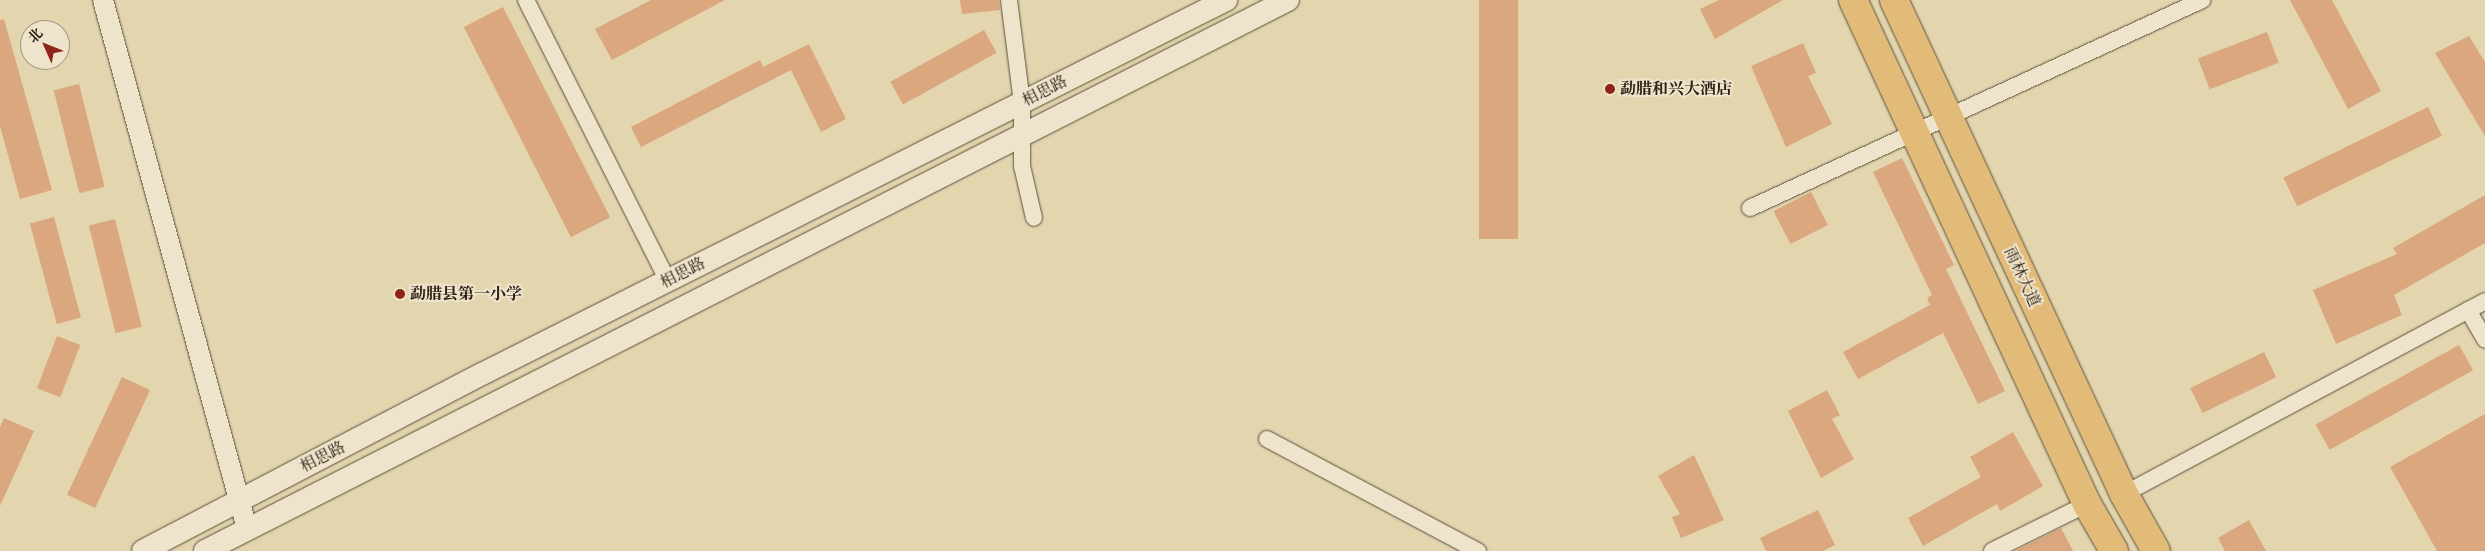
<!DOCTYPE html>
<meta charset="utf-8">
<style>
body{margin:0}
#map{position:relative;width:2485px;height:551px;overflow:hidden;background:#e3d6af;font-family:"EB Garamond","Noto Serif SC",serif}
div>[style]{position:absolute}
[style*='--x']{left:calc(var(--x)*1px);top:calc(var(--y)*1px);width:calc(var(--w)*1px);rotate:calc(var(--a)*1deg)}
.building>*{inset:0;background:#daa77f;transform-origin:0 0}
.roads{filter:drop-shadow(0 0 1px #5c4e3b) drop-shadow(0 0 1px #5c4e3b)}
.minor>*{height:16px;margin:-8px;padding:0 8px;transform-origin:8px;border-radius:8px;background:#ede4cb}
.tertiary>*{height:20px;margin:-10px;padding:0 10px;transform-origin:10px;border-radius:10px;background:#ede4cb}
.secondary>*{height:22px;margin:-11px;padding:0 11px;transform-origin:11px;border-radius:11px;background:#ede4cb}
.trunk>*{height:28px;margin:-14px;padding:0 14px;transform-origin:14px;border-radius:14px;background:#e2bb78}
.dots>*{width:14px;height:14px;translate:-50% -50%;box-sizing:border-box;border:2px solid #ede4cb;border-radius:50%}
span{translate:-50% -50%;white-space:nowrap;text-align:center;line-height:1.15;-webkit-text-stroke:4px #ede4cb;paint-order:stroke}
.poi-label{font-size:16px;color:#2f2014;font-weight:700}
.left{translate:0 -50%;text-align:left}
.street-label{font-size:16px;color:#2f2014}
.north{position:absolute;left:20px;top:20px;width:50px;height:50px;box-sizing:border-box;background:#ede4cb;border:1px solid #a19682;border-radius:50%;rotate:314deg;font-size:14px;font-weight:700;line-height:20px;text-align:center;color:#2f2014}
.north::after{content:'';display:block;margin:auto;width:18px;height:22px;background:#8f2418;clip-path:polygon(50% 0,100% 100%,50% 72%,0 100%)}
</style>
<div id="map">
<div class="building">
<div style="clip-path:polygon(651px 0,725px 0,612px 60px,595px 29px)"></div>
<div style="clip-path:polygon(960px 0,999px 0,1000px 10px,962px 14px)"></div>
<div style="left:1479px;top:0;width:39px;height:239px"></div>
<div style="clip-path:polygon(1719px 0,1783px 0,1715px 39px,1700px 9px)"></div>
<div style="clip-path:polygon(2290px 0,2332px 0,2381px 91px,2348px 109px)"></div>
<div style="left:503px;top:7px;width:236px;height:44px;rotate:63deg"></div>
<div style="clip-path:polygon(4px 19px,52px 190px,20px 199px,0 126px,0 20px)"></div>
<div style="left:984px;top:30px;width:26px;height:107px;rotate:61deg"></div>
<div style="left:2267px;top:32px;width:33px;height:74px;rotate:69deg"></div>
<div style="clip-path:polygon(2469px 36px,2485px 62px,2485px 136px,2435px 53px)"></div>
<div style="clip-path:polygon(1803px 43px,1816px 73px,1808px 76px,1832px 124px,1786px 147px,1751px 66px)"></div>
<div style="clip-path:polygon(809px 44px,846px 119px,821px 132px,791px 70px,641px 147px,631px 127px,760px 60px,763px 67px)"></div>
<div style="left:79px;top:84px;width:106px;height:26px;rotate:76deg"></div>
<div style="left:2428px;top:107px;width:32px;height:161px;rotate:64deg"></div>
<div style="clip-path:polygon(1902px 158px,1954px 265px,1946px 269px,2005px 391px,1978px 404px,1943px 333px,1858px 379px,1843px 352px,1930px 305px,1927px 298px,1932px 295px,1873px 172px)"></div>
<div style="left:1811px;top:192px;width:37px;height:42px;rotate:63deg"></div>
<div style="clip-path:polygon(2485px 195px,2485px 243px,2394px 295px,2402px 315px,2336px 344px,2313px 290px,2397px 254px,2393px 248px)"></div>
<div style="left:54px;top:217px;width:104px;height:25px;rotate:75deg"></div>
<div style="left:115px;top:219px;width:111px;height:27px;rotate:76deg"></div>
<div style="left:57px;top:336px;width:25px;height:56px;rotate:21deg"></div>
<div style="left:2459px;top:345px;width:29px;height:164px;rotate:61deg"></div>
<div style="left:2264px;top:352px;width:28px;height:82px;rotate:64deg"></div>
<div style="left:122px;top:377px;width:31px;height:130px;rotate:25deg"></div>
<div style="clip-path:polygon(1827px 390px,1840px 415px,1832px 419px,1854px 459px,1821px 478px,1788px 411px)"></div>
<div style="clip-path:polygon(2485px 414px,2485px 551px,2437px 551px,2390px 467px)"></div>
<div style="clip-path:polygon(4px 418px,34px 431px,0 506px,0 427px)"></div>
<div style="clip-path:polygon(2013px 432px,2043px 486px,2000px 511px,1997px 504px,1923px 546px,1908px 518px,1981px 477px,1970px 457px)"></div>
<div style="clip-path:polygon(1694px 455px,1724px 520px,1681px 538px,1672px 517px,1680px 514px,1658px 476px)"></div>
<div style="clip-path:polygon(1818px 510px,1835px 545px,1823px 551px,1766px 551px,1760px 538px)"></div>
<div style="clip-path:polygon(2249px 520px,2266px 551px,2225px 551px,2218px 538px)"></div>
<div style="clip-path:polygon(2061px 528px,2073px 551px,2015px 551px)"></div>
</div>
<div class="roads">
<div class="minor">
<div style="--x:526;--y:0;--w:315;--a:63.2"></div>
<div style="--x:1009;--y:0;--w:104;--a:82.8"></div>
<div style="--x:1022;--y:103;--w:63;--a:90"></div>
<div style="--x:1022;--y:166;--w:53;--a:77"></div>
<div style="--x:1750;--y:208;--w:498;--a:-24.7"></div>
<div style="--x:2468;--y:310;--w:34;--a:60"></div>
<div style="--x:1267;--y:439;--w:239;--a:28"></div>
<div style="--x:2124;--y:494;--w:409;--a:-28.1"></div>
<div style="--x:1992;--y:551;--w:106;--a:-26.3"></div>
</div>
<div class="tertiary">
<div style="--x:103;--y:0;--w:548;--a:74.77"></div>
</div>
<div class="secondary">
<div style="--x:143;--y:551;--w:382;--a:-27.6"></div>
<div style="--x:482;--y:374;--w:833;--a:-26.69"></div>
<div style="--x:205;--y:551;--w:1215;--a:-26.97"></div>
</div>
<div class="trunk">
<div style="--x:1853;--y:0;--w:556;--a:65.1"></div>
<div style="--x:2087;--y:504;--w:54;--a:60.1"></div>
<div style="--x:1894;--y:0;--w:545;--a:65.03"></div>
<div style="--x:2124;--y:494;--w:65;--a:60.7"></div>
</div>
</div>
<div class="dots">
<div style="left:1610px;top:89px;background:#8f2418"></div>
<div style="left:400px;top:294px;background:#8f2418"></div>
</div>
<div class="poi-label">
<span class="left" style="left:1620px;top:89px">勐腊和兴大酒店</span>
<span class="left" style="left:410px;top:294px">勐腊县第一小学</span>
</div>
<div class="street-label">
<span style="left:1045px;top:91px;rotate:-27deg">相思路</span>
<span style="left:683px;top:273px;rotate:-27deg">相思路</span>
<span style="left:2022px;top:277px;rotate:65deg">雨林大道</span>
<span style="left:323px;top:457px;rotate:-27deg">相思路</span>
</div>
<div class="north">北</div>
</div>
